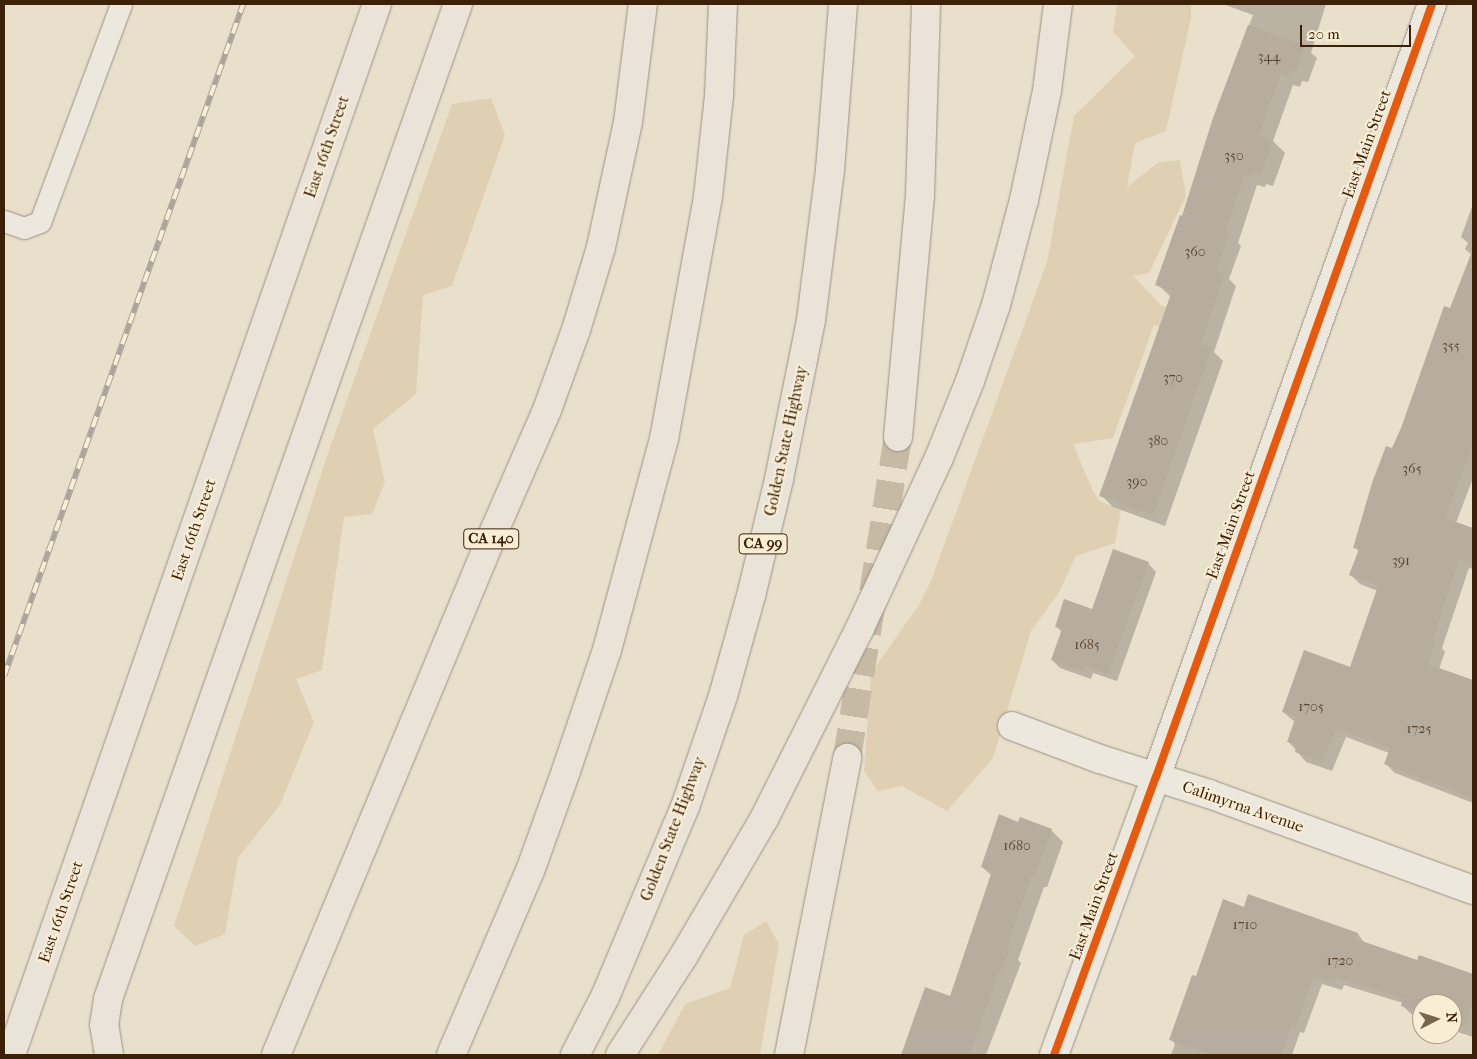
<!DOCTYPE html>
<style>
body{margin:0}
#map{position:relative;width:1477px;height:1059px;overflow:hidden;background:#e9e0cc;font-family:"IM FELL French Canon",serif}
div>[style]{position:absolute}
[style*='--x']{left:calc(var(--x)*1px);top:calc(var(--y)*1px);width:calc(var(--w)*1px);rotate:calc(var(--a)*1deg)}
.green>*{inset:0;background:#dfd0b4}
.shadow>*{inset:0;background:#0003}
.building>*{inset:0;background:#b6ad9e}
.motorway-tunnel>*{height:28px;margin-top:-14px;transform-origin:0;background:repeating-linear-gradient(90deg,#c6baa5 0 28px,transparent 0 42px)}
.roads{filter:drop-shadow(0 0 1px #9a9183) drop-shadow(0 0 1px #9a9183)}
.service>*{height:21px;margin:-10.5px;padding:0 10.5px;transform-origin:10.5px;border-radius:10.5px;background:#ece8de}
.minor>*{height:28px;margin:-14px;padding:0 14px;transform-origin:14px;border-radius:14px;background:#ece8de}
.primary>*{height:28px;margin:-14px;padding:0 14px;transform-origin:14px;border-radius:14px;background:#eae3d8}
.motorway>*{height:28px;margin:-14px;padding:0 14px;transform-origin:14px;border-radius:14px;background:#eae3d8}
.rail>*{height:5.5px;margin-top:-2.75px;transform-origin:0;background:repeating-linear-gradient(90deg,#f9edd5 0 11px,#aaa49a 0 22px);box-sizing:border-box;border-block:1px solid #aaa49a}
.cycleway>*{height:8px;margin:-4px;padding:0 4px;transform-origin:4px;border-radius:4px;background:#e8590c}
span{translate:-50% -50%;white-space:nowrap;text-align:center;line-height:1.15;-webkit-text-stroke:4.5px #f9edd5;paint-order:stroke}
.number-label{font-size:14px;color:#5a442e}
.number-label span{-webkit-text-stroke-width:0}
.shield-label span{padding:1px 4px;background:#f9edd5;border:1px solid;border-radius:4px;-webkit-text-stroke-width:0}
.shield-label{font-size:15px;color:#3c2109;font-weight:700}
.street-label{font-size:16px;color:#3c2109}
.frame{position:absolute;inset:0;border:5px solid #3c2109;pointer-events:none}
.north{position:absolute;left:1412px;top:994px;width:50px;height:50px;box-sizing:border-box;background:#f9edd5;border:1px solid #ad9b83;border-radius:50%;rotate:85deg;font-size:14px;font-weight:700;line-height:20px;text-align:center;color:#3c2109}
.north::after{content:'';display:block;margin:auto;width:18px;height:22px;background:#79644d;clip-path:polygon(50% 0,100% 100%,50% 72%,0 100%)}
.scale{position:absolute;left:1300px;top:25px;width:111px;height:22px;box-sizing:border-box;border:2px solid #3c2109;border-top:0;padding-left:6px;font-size:15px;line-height:18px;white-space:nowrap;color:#3c2109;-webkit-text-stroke:4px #f9edd5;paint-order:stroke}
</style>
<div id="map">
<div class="green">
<div style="clip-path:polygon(1117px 4px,1191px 4px,1191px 18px,1166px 131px,1135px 143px,1127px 187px,1159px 162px,1180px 160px,1186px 196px,1149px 273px,1133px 276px,1162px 306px,1194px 311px,1199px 338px,1154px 325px,1113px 438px,1073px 444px,1093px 491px,1100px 501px,1121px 510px,1115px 543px,1076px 556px,1058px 594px,1031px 631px,993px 758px,947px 811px,902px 786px,878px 791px,864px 771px,871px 673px,919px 605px,931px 581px,1047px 262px,1074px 116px,1135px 56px,1113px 32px)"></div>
<div style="clip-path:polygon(491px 98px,505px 135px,452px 286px,423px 295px,416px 394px,373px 429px,385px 482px,372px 514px,344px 517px,322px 670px,296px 679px,314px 722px,280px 805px,238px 858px,225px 934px,195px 946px,174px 926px,328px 453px,452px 104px)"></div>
<div style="clip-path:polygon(766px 921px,779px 944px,760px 1055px,658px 1055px,685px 1004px,730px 988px,744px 935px)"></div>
</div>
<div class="shadow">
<div style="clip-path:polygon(1223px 4px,1326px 4px,1311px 53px,1317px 58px,1308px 82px,1302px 81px,1300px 87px,1293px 85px,1273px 141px,1285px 153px,1273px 186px,1266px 184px,1265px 187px,1257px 185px,1238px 243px,1241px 246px,1229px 279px,1236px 286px,1214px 352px,1223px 361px,1165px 526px,1113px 507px,1101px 495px,1171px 297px,1157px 284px,1183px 218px,1214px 119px,1253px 15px)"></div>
<div style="clip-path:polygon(1473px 204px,1473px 478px,1456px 523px,1473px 529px,1473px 569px,1469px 568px,1442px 648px,1445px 652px,1439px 669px,1473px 681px,1473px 803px,1395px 773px,1386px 764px,1389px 753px,1346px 737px,1332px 771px,1306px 762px,1289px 742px,1295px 722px,1283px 712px,1351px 668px,1378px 591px,1360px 584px,1351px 575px,1359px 552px,1355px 547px,1472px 255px,1465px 249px,1468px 243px,1461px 237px)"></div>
<div style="clip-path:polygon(1148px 563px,1156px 572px,1117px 681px,1093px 673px,1091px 679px,1060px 668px,1052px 660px,1062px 632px,1057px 627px,1093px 611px)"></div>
<div style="clip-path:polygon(1019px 823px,1051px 830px,1063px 842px,1047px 887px,1044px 887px,1018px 960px,1021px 963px,986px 1055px,907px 1055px,903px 1051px,951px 997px,992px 876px,982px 867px)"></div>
<div style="clip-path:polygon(1249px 896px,1358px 934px,1365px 944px,1418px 962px,1420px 957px,1473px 976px,1473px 1037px,1452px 1030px,1452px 1004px,1422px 1004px,1422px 1020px,1410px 1013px,1402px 1005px,1403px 1003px,1344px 985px,1342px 990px,1322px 984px,1304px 1033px,1300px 1032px,1292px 1055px,1171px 1055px,1175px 1044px,1171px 1039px,1196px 978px,1245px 908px)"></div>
</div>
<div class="building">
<div style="clip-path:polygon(1248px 25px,1305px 45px,1296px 71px,1290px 69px,1288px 76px,1281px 74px,1259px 135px,1273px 140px,1261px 175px,1254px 173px,1253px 176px,1245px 174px,1226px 231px,1230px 233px,1216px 271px,1225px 273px,1201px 344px,1212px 348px,1153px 515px,1099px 496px,1172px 291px,1155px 285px,1180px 215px,1182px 216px,1213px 118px)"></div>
<div style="clip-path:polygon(1471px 254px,1473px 254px,1473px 445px,1445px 518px,1473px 528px,1473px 564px,1459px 559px,1433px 640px,1436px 641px,1428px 664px,1473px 680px,1473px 798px,1384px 764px,1390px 748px,1336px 729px,1322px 762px,1295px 752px,1297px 745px,1287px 742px,1296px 716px,1282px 712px,1304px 650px,1350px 667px,1378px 586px,1349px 575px,1359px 549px,1353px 548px,1372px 483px,1386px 446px,1392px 448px,1401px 428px,1444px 306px,1450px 308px)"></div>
<div style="clip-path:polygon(1113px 549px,1149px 562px,1108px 674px,1085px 666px,1083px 671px,1051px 660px,1062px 629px,1055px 627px,1064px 599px,1092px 609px)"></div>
<div style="clip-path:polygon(999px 814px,1018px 822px,1020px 817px,1052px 829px,1035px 876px,1032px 876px,1006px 949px,1010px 950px,992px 991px,970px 1055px,901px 1055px,925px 987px,950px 996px,992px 871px,981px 867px)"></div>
<div style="clip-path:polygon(1248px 894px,1358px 933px,1356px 939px,1417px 960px,1419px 955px,1473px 974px,1473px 1003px,1465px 1027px,1452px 1023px,1452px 1004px,1422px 1004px,1422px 1014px,1401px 1006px,1403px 998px,1336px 978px,1334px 983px,1314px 976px,1296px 1026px,1292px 1025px,1281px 1055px,1215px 1055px,1169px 1040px,1192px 975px,1196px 976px,1223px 899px,1244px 907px)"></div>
</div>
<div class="motorway-tunnel">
<div style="--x:847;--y:758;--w:325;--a:-81"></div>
</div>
<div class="roads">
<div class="service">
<div style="--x:4;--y:221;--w:21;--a:19"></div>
<div style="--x:24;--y:228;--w:17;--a:-21"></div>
<div style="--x:40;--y:222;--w:233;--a:-69.6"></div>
</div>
<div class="minor">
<div style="--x:1012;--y:726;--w:94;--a:20.6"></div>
<div style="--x:1100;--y:759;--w:114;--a:17.8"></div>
<div style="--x:1209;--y:794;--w:281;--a:20"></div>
<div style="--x:1054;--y:1055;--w:296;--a:-69.9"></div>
<div style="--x:1156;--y:777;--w:821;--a:-70.35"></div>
</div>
<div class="primary">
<div style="--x:11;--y:1055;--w:1113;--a:-70.8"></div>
<div style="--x:109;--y:1055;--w:30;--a:-99"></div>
<div style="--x:104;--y:1025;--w:26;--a:-81"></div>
<div style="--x:108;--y:999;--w:1055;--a:-70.62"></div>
</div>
<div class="motorway">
<div style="--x:898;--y:437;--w:242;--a:-84.8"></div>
<div style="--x:920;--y:196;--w:192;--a:-88.2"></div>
<div style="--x:276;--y:1055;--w:570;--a:-67.4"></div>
<div style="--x:495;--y:529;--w:130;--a:-66.4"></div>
<div style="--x:547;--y:410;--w:85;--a:-70.1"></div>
<div style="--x:576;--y:330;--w:87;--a:-73.2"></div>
<div style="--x:601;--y:247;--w:128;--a:-77.8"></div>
<div style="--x:628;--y:122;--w:119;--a:-82.8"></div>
<div style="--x:451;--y:1055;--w:200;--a:-66.8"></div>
<div style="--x:530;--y:871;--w:106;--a:-70.2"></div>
<div style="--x:566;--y:771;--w:128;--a:-71.3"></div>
<div style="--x:607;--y:650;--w:219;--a:-74.9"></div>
<div style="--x:664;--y:439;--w:246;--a:-79.7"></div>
<div style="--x:708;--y:197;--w:102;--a:-83.8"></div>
<div style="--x:719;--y:96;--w:92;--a:-87.5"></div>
<div style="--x:575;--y:1055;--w:65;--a:-62.7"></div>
<div style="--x:605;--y:997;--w:206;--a:-67.2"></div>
<div style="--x:685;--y:807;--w:117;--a:-71.1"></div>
<div style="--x:723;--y:696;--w:104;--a:-74.4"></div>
<div style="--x:751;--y:596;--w:120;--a:-76.5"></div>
<div style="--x:779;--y:479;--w:162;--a:-78.6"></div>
<div style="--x:811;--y:320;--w:151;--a:-82.8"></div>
<div style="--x:830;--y:170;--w:167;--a:-85.5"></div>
<div style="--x:620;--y:1055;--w:117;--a:-57.3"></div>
<div style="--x:683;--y:957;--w:160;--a:-59.6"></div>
<div style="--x:764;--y:819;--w:214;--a:-63.3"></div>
<div style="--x:860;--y:628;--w:187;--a:-65.1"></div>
<div style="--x:939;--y:458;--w:83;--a:-68.1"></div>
<div style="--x:970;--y:381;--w:80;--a:-71.1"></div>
<div style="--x:996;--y:305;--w:109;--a:-75.1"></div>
<div style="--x:1024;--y:200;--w:111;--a:-78.1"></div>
<div style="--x:1047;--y:91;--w:88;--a:-82.8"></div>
<div style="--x:789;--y:1055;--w:303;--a:-78.9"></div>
</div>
</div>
<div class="rail">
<div style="--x:4;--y:676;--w:713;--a:-70.42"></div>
</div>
<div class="cycleway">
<div style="--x:1054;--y:1055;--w:296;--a:-69.9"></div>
<div style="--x:1156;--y:777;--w:821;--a:-70.35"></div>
</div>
<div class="number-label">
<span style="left:1269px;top:57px">344</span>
<span style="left:1234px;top:156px">350</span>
<span style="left:1195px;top:252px">360</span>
<span style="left:1451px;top:346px">355</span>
<span style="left:1173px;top:378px">370</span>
<span style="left:1158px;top:441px">380</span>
<span style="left:1412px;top:469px">365</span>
<span style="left:1137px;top:482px">390</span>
<span style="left:1401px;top:561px">391</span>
<span style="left:1087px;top:645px">1685</span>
<span style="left:1311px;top:707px">1705</span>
<span style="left:1419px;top:729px">1725</span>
<span style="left:1017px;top:846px">1680</span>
<span style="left:1245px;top:925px">1710</span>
<span style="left:1340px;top:961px">1720</span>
</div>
<div class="shield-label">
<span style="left:491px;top:539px">CA 140</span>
<span style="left:763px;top:544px">CA 99</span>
</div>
<div class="street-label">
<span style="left:1367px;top:144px;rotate:-70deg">East Main Street</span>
<span style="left:327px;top:147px;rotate:-71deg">East 16th Street</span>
<span style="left:786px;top:441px;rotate:-78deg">Golden State Highway</span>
<span style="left:1231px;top:525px;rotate:-70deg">East Main Street</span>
<span style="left:194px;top:530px;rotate:-71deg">East 16th Street</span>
<span style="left:1243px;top:807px;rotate:19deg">Calimyrna Avenue</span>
<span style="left:673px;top:829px;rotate:-69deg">Golden State Highway</span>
<span style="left:1094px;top:906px;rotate:-70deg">East Main Street</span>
<span style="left:61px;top:912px;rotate:-71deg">East 16th Street</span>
</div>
<div class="frame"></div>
<div class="north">N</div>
<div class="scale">20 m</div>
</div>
